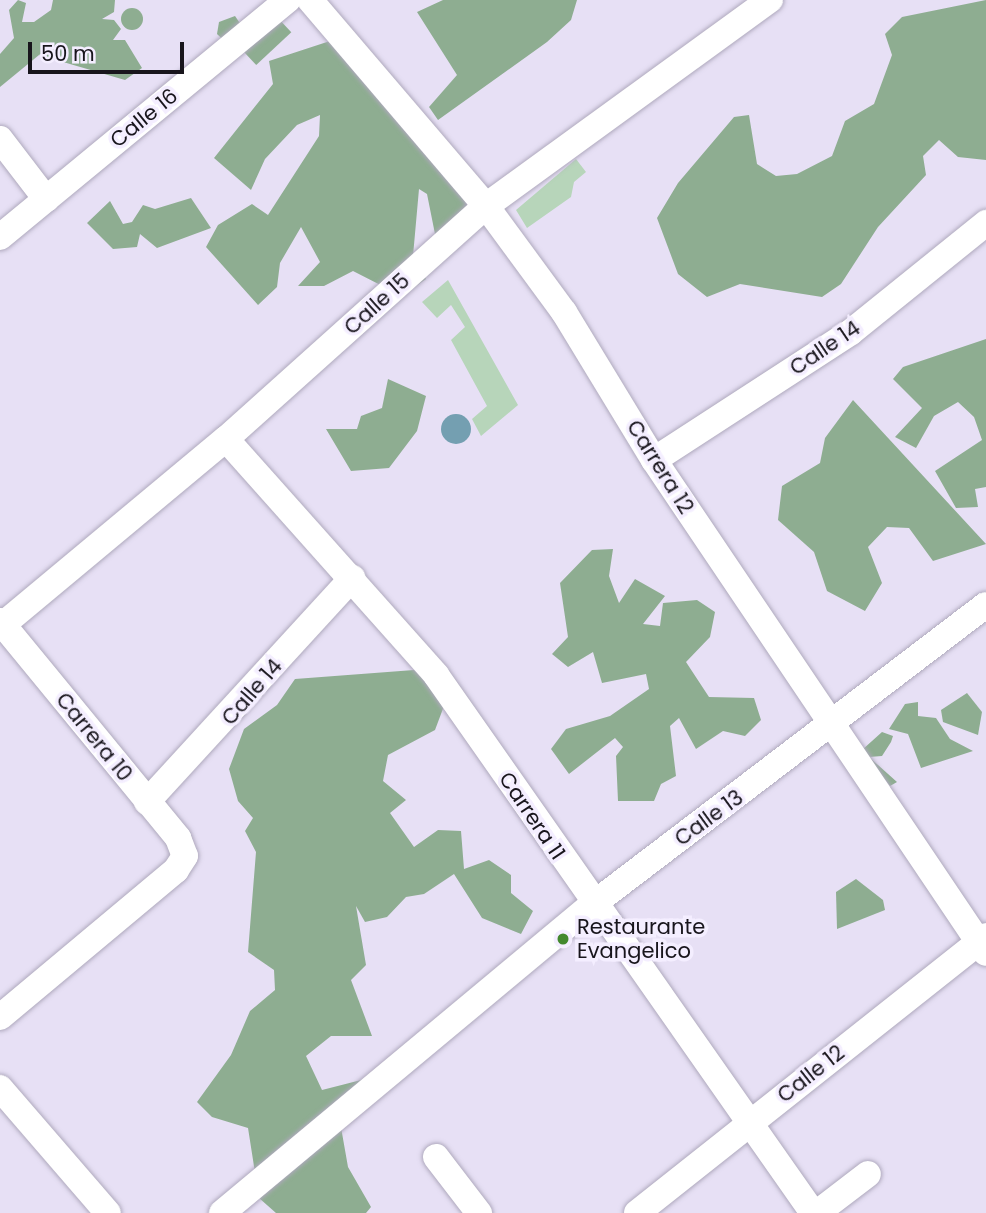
<!DOCTYPE html>
<style>
body{margin:0}
#map{position:relative;width:986px;height:1213px;overflow:hidden;background:#e7e0f5;font-family:Poppins,sans-serif}
div>[style]{position:absolute}
[style*='--x']{left:calc(var(--x)*1px);top:calc(var(--y)*1px);width:calc(var(--w)*1px);rotate:calc(var(--a)*1deg)}
.green>*{inset:0;background:#b7d5ba}
.forest>*{inset:0;background:#8ead91;transform-origin:0 0}
.round{border-radius:50%}
.water>*{inset:0;background:#749fb1}
.roads{filter:drop-shadow(0 0 2px #afa9bd) drop-shadow(0 0 2px #afa9bd)}
.minor>*{height:26px;margin:-13px;padding:0 13px;transform-origin:13px;border-radius:13px;background:#fff}
.dots>*{width:19px;height:19px;translate:-50% -50%;box-sizing:border-box;border:4px solid #f4eeff;border-radius:50%}
span{translate:-50% -50%;white-space:nowrap;text-align:center;line-height:1.15;-webkit-text-stroke:7px #f4eeff;paint-order:stroke}
.street-label{font-size:21px;color:#18151c}
.poi-label{font-size:21px;color:#18151c}
.left{translate:0 -50%;text-align:left}
.scale{position:absolute;left:28px;top:42px;width:156px;height:32px;box-sizing:border-box;border:4px solid #18151c;border-top:0;padding-left:9px;font-size:21px;line-height:24px;white-space:nowrap;color:#18151c;-webkit-text-stroke:5px #f4eeff;paint-order:stroke}
</style>
<div id="map">
<div class="green">
<div style="clip-path:polygon(576px 159px,586px 172px,574px 182px,571px 197px,527px 228px,516px 210px)"></div>
<div style="clip-path:polygon(448px 280px,518px 405px,481px 436px,472px 419px,487px 406px,451px 340px,465px 327px,451px 305px,437px 318px,422px 302px)"></div>
</div>
<div class="forest">
<div style="clip-path:polygon(18px 0,26px 3px,22px 22px,34px 22px,51px 10px,53px 0,115px 0,114px 12px,102px 19px,114px 20px,121px 29px,113px 40px,125px 40px,142px 68px,125px 80px,39px 55px,0 87px,0 54px,14px 38px,9px 10px)"></div>
<div style="clip-path:polygon(443px 0,577px 0,571px 20px,547px 42px,438px 120px,429px 107px,457px 75px,417px 12px)"></div>
<div style="clip-path:polygon(986px 0,986px 160px,958px 157px,939px 140px,923px 156px,926px 175px,878px 227px,841px 284px,822px 297px,740px 284px,707px 297px,678px 274px,657px 218px,678px 183px,734px 117px,749px 115px,757px 164px,776px 176px,797px 174px,832px 156px,845px 121px,874px 104px,892px 55px,885px 34px,902px 17px)"></div>
<div class="round" style="left:121px;top:8px;width:22px;height:22px"></div>
<div style="clip-path:polygon(235px 16px,246px 32px,233px 49px,217px 34px,219px 22px)"></div>
<div style="left:277px;top:17px;width:21px;height:48px;rotate:47deg"></div>
<div style="clip-path:polygon(330px 41px,472px 201px,436px 239px,427px 194px,419px 189px,413px 256px,426px 279px,402px 296px,353px 271px,324px 286px,298px 286px,320px 262px,301px 227px,280px 263px,277px 287px,258px 305px,206px 247px,218px 225px,252px 204px,268px 215px,319px 136px,320px 115px,297px 125px,265px 159px,251px 190px,214px 158px,273px 84px,269px 61px)"></div>
<div style="clip-path:polygon(191px 198px,211px 228px,157px 248px,140px 234px,137px 247px,113px 249px,87px 223px,110px 201px,123px 224px,132px 222px,143px 205px,155px 209px)"></div>
<div style="clip-path:polygon(986px 339px,986px 487px,975px 489px,978px 507px,956px 508px,935px 471px,982px 440px,974px 417px,958px 402px,934px 416px,916px 448px,895px 437px,922px 408px,893px 379px,903px 367px)"></div>
<div style="clip-path:polygon(388px 379px,426px 396px,417px 431px,389px 468px,351px 471px,326px 429px,357px 429px,361px 416px,382px 408px)"></div>
<div style="clip-path:polygon(853px 400px,986px 544px,933px 561px,909px 528px,887px 527px,868px 547px,882px 583px,865px 611px,827px 591px,814px 552px,778px 520px,782px 486px,820px 463px,825px 438px)"></div>
<div style="clip-path:polygon(613px 549px,609px 576px,619px 603px,635px 579px,665px 596px,643px 624px,660px 626px,663px 603px,697px 600px,715px 612px,710px 637px,686px 662px,709px 697px,754px 698px,761px 720px,745px 736px,723px 731px,696px 749px,679px 718px,670px 726px,676px 776px,661px 784px,654px 801px,618px 801px,616px 756px,623px 747px,615px 738px,569px 774px,551px 749px,566px 729px,610px 716px,649px 689px,646px 674px,602px 683px,593px 652px,568px 667px,552px 654px,568px 637px,560px 583px,592px 550px)"></div>
<div style="clip-path:polygon(414px 670px,431px 682px,444px 706px,435px 730px,388px 755px,383px 781px,406px 800px,390px 813px,414px 847px,438px 830px,461px 831px,464px 869px,489px 860px,511px 875px,511px 893px,533px 911px,521px 934px,482px 918px,454px 874px,424px 894px,406px 897px,387px 917px,365px 922px,356px 906px,366px 965px,351px 980px,372px 1036px,331px 1036px,306px 1056px,322px 1090px,373px 1077px,339px 1116px,348px 1167px,371px 1207px,366px 1213px,276px 1213px,259px 1198px,248px 1128px,212px 1117px,197px 1102px,231px 1055px,250px 1011px,275px 990px,274px 970px,248px 952px,256px 852px,245px 831px,253px 818px,238px 801px,229px 769px,244px 729px,277px 705px,295px 679px)"></div>
<div style="clip-path:polygon(967px 693px,982px 712px,978px 735px,943px 722px,941px 710px)"></div>
<div style="clip-path:polygon(918px 702px,918px 716px,936px 718px,950px 739px,973px 751px,921px 768px,908px 734px,889px 729px,905px 704px)"></div>
<div style="clip-path:polygon(882px 732px,893px 736px,891px 742px,882px 756px,869px 757px,897px 782px,890px 786px,862px 750px)"></div>
<div style="clip-path:polygon(856px 879px,883px 900px,885px 910px,837px 929px,836px 892px)"></div>
</div>
<div class="water">
<div class="round" style="left:441px;top:414px;width:30px;height:30px"></div>
</div>
<div class="roads">
<div class="minor">
<div style="--x:310;--y:0;--w:271;--a:49.5"></div>
<div style="--x:486;--y:206;--w:132;--a:53.7"></div>
<div style="--x:564;--y:312;--w:173;--a:58.7"></div>
<div style="--x:654;--y:460;--w:594;--a:56.04"></div>
<div style="--x:0;--y:139;--w:76;--a:52.5"></div>
<div style="--x:0;--y:237;--w:373;--a:-39.5"></div>
<div style="--x:226;--y:439;--w:316;--a:48.3"></div>
<div style="--x:436;--y:675;--w:657;--a:54.98"></div>
<div style="--x:654;--y:460;--w:235;--a:-33"></div>
<div style="--x:851;--y:332;--w:174;--a:-38.9"></div>
<div style="--x:0;--y:621;--w:281;--a:50.6"></div>
<div style="--x:178;--y:838;--w:19;--a:69"></div>
<div style="--x:185;--y:856;--w:17;--a:123"></div>
<div style="--x:176;--y:870;--w:229;--a:140.1"></div>
<div style="--x:0;--y:627;--w:294;--a:-39.8"></div>
<div style="--x:226;--y:439;--w:349;--a:-41.9"></div>
<div style="--x:486;--y:206;--w:351;--a:-36"></div>
<div style="--x:147;--y:802;--w:304;--a:-47.5"></div>
<div style="--x:0;--y:1088;--w:165;--a:49.2"></div>
<div style="--x:436;--y:1157;--w:71;--a:52.5"></div>
<div style="--x:222;--y:1213;--w:481;--a:-39.8"></div>
<div style="--x:592;--y:905;--w:495;--a:-37.3"></div>
<div style="--x:637;--y:1213;--w:446;--a:-38.4"></div>
<div style="--x:817;--y:1213;--w:64;--a:-37.4"></div>
</div>
</div>
<div class="dots">
<div style="left:563px;top:939px;background:#43892e"></div>
</div>
<div class="street-label">
<span style="left:144px;top:118px;rotate:-39deg">Calle 16</span>
<span style="left:377px;top:304px;rotate:-42deg">Calle 15</span>
<span style="left:825px;top:348px;rotate:-34deg">Calle 14</span>
<span style="left:660px;top:467px;rotate:58deg">Carrera 12</span>
<span style="left:252px;top:692px;rotate:-49deg">Calle 14</span>
<span style="left:94px;top:737px;rotate:51deg">Carrera 10</span>
<span style="left:532px;top:816px;rotate:56deg">Carrera 11</span>
<span style="left:709px;top:818px;rotate:-36deg">Calle 13</span>
<span style="left:811px;top:1074px;rotate:-38deg">Calle 12</span>
</div>
<div class="poi-label">
<span class="left" style="left:577px;top:939px">Restaurante<br>Evangelico</span>
</div>
<div class="scale">50 m</div>
</div>
